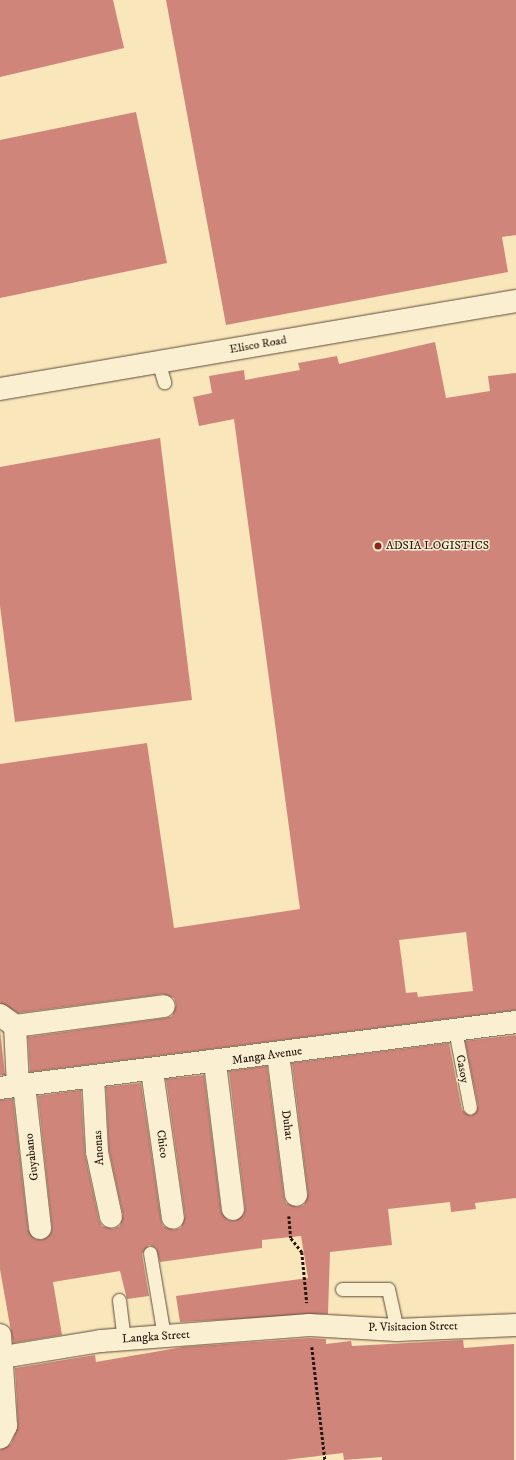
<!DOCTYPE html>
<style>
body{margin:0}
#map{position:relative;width:516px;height:1460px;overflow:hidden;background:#f9e6ba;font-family:"IM FELL DW Pica",serif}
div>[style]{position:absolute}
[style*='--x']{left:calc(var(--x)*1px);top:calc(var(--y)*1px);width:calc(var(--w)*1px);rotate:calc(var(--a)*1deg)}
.building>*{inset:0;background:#d0857a}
.path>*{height:2.5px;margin-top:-1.25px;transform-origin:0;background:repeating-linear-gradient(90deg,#271911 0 3px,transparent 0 5px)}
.roads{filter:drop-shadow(0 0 1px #5c4c3b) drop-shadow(0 0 1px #5c4c3b)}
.lane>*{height:13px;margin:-6.5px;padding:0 6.5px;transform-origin:6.5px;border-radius:6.5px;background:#fbefd2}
.street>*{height:22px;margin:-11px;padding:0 11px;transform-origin:11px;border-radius:11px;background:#fbefd2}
.secondary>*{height:22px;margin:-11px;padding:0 11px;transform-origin:11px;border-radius:11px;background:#fbefd2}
.dots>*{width:11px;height:11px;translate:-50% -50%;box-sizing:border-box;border:2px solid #fbefd2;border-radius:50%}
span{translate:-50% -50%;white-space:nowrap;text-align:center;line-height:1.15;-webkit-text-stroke:3px #fbefd2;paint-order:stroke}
.street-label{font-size:12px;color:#271911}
.poi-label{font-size:12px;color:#271911}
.left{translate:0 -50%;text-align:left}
</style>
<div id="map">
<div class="building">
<div style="clip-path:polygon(0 0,113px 0,124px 48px,0 77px)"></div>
<div style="clip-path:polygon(166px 0,516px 0,516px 235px,502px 237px,508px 272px,226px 325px)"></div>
<div style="clip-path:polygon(136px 112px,167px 263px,0 298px,0 140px)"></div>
<div style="clip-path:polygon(evenodd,435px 342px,446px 398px,490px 391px,488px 376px,516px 373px,516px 1010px,30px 1072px,28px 1037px,166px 1018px,172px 1016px,176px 1005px,174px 998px,163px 994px,18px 1013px,0 1003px,0 764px,147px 743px,174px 928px,300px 909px,234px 419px,199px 426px,193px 397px,212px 393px,209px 376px,244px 370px,245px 380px,300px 370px,298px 363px,337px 356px,339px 364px,435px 342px,466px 932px,473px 991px,418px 997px,417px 992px,406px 993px,399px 940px,466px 932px)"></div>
<div style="clip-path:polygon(160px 438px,192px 700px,15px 722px,0 606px,0 467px)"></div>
<div style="clip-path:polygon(0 1030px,5px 1075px,0 1075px)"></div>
<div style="clip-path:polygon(516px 1035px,516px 1198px,475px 1203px,476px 1209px,451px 1212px,450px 1202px,388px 1209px,392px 1245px,330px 1252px,328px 1314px,180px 1322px,176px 1296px,308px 1278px,301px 1236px,262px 1240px,262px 1248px,160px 1262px,156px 1248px,149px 1245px,142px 1254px,149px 1296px,127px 1299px,120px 1271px,53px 1282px,62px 1335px,13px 1343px,0 1269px,0 1100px,13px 1099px,28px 1229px,35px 1239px,42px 1240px,51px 1233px,52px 1227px,38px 1096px,81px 1090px,85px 1155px,99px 1220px,102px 1226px,113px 1229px,120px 1226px,123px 1215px,109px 1150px,106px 1087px,141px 1083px,161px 1220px,163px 1226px,174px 1230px,181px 1228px,185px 1216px,166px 1079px,204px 1075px,221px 1211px,228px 1220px,235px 1221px,244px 1214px,245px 1207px,229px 1071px,267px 1066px,284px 1197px,286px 1203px,297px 1207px,304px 1205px,308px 1193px,292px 1063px,449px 1043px,462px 1110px,471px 1116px,478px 1106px,465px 1041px)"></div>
<div style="clip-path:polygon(309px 1338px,326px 1339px,326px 1344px,351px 1341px,352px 1346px,463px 1340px,464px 1348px,514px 1344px,514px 1460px,382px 1460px,382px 1457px,344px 1460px,343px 1453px,285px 1460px,0 1460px,0 1450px,11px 1444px,18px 1426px,15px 1368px,95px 1355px,96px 1362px,183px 1347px)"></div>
</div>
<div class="path">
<div style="--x:289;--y:1216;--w:22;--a:85"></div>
<div style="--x:291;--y:1238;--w:18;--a:52"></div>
<div style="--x:302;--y:1252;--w:51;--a:84.4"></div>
<div style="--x:312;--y:1347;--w:114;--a:83.4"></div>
</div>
<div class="roads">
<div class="lane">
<div style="--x:159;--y:364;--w:19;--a:74"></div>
<div style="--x:455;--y:1030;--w:79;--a:79.1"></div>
<div style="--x:150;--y:1253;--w:84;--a:80.4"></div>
<div style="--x:342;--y:1289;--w:46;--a:0"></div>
<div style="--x:388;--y:1289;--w:42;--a:77.6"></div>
<div style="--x:119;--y:1300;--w:39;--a:83"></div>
</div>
<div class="street">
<div style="--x:0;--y:1015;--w:19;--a:36"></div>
<div style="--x:15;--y:1026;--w:60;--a:87.1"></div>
<div style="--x:15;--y:1026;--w:150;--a:-7.6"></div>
<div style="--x:278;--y:1054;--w:142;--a:82.7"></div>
<div style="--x:215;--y:1063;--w:147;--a:83"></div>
<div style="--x:152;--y:1071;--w:148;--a:81.9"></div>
<div style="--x:93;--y:1077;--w:75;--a:86.9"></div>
<div style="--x:97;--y:1152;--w:66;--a:77.8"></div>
<div style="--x:24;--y:1085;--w:144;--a:83.6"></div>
<div style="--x:0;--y:1088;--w:520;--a:-7.29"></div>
<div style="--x:0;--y:1335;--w:91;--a:86.2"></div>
<div style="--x:6;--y:1426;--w:13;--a:117"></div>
<div style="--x:3;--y:1357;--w:99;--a:-9.3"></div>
<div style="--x:101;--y:1341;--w:209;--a:-4.4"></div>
<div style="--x:309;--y:1325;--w:88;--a:3.3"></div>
<div style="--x:397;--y:1330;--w:119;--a:-2.4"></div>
</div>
<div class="secondary">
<div style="--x:0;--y:389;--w:523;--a:-9.68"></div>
</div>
</div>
<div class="dots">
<div style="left:378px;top:546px;background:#8f2418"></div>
</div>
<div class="street-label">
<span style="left:258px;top:345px;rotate:-10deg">Elisco Road</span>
<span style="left:267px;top:1056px;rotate:-8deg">Manga Avenue</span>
<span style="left:462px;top:1069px;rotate:80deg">Casoy</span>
<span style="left:287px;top:1125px;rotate:83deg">Duhat</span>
<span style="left:162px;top:1144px;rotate:82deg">Chico</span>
<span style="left:99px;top:1148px;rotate:-94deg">Anonas</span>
<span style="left:32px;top:1157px;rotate:-97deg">Guyabano</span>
<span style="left:413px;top:1327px;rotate:-1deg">P. Visitacion Street</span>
<span style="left:156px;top:1337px;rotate:-4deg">Langka Street</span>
</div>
<div class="poi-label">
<span class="left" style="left:386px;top:546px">ADSIA LOGISTICS</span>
</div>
</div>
